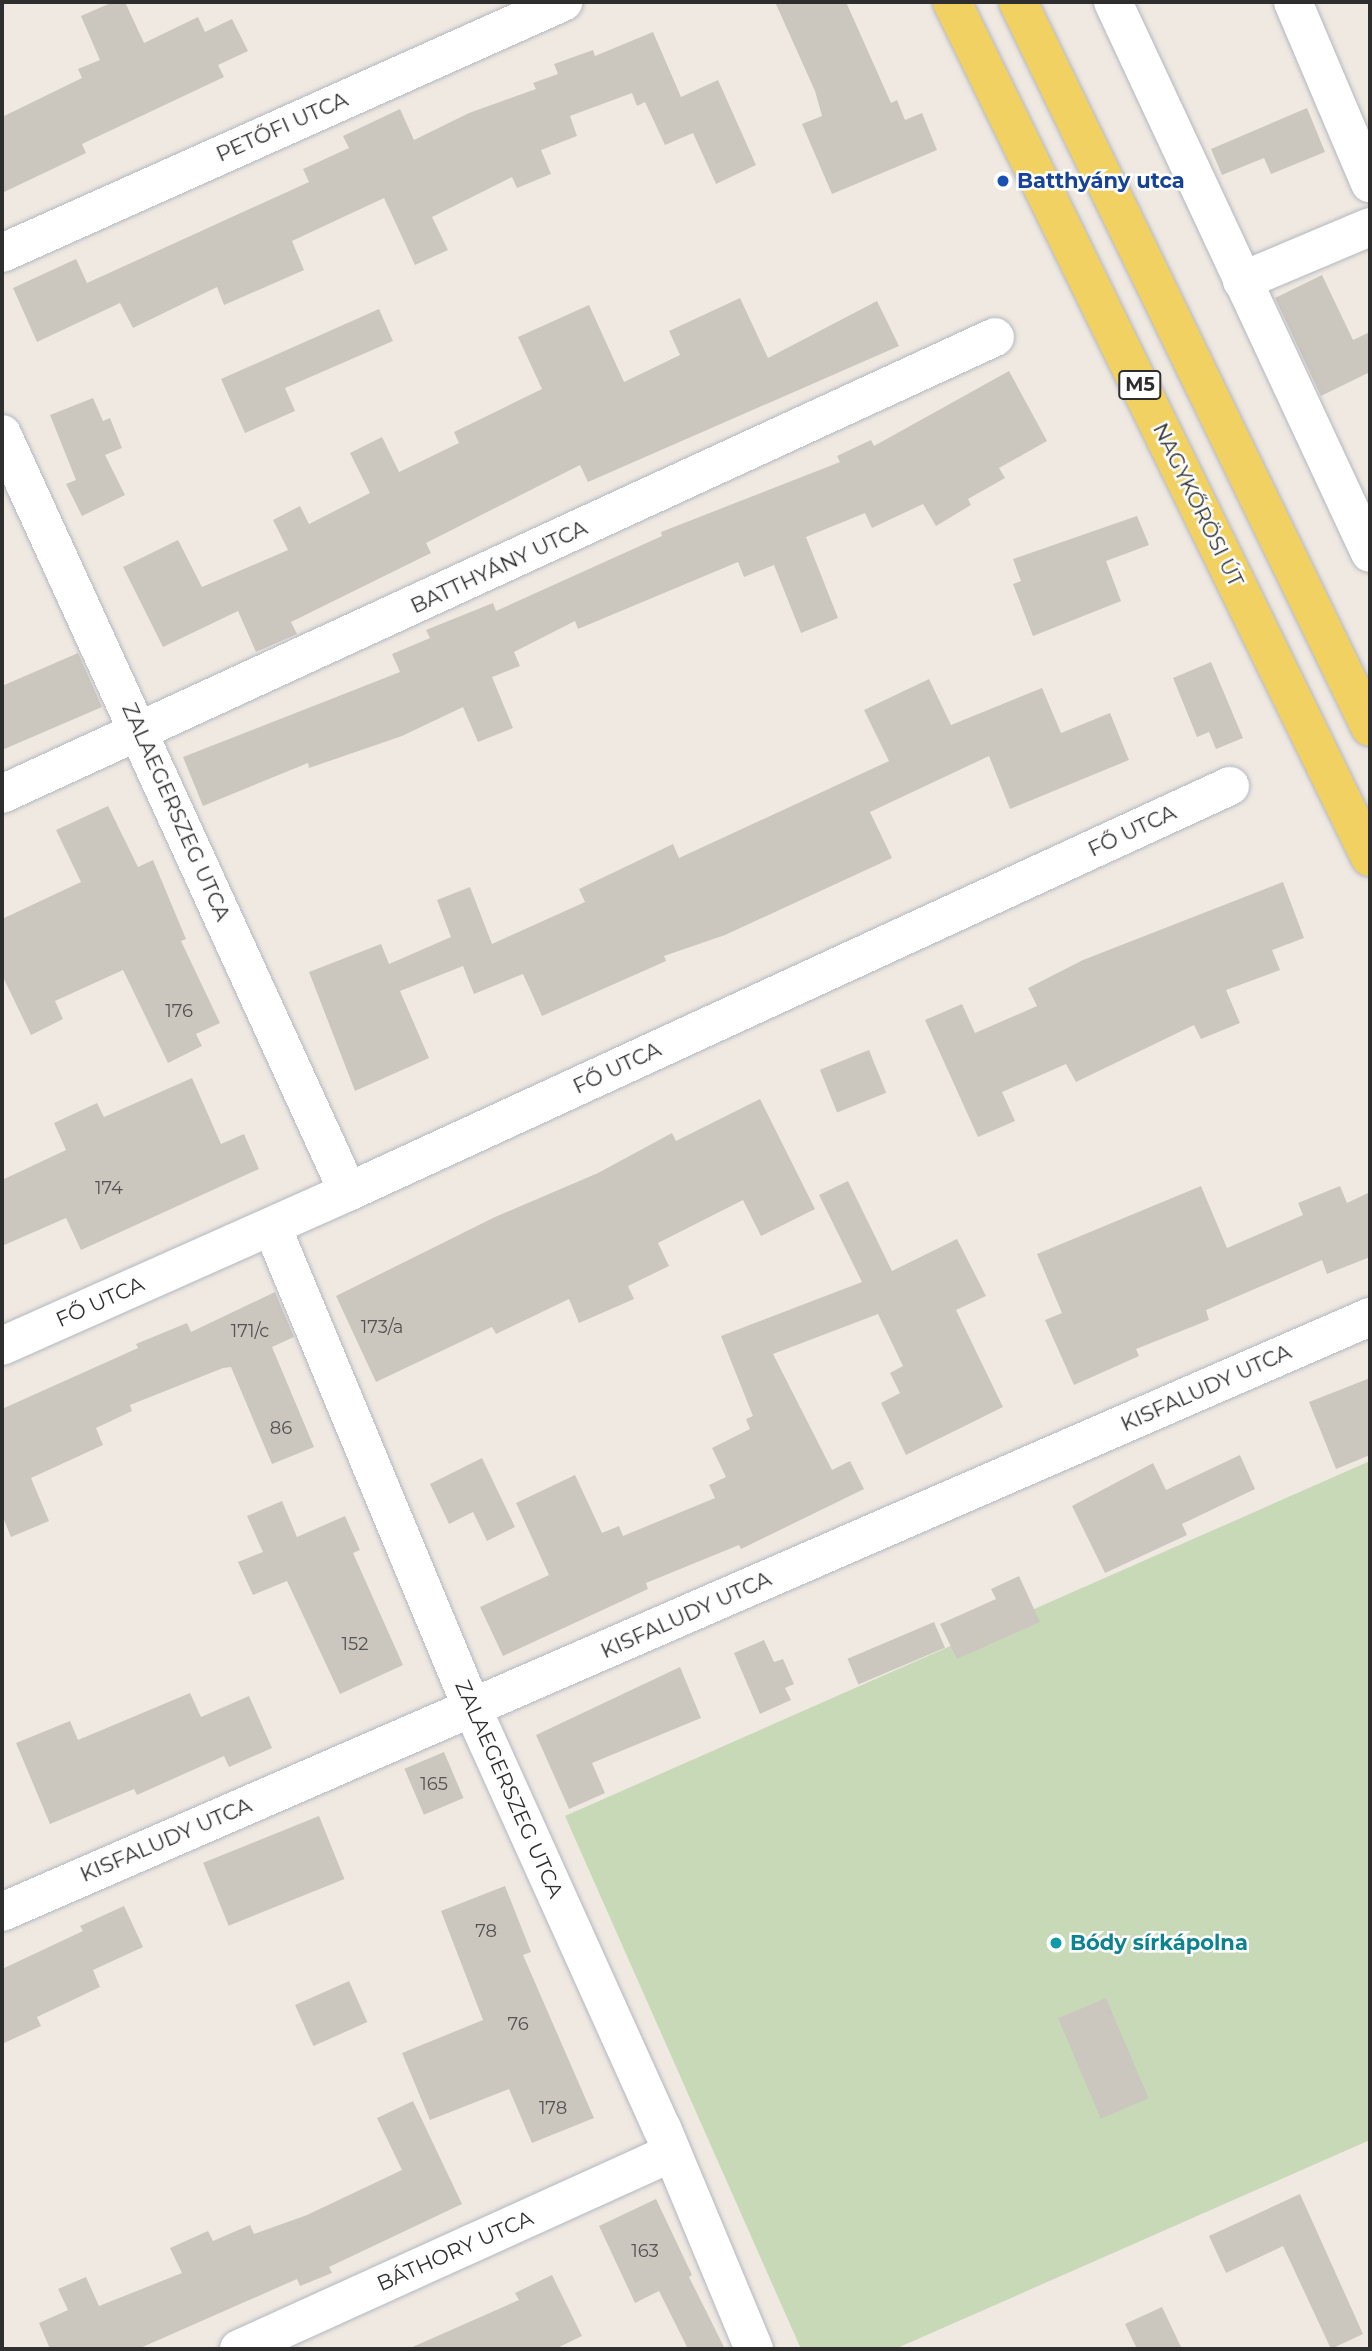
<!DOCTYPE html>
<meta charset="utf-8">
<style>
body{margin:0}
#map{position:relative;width:1372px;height:2351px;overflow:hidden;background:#efe9e1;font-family:Montserrat,sans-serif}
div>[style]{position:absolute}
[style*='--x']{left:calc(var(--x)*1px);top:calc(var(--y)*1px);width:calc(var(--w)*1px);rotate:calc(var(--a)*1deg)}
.cemetery>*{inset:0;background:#c8d9b8}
.building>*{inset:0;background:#cbc7bf;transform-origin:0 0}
.roads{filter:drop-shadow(0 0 2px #b4b7c1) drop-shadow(0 0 2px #b4b7c1)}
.minor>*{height:38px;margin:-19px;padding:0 19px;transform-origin:19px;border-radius:19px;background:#fff}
.major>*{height:38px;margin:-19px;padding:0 19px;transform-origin:19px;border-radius:19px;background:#f2d163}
.dots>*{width:19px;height:19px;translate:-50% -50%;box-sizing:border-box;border:4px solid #fff;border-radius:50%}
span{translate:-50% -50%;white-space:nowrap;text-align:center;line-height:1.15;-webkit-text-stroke:5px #fff;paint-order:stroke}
.number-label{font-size:18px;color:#555452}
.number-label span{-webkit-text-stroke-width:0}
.shield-label span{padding:2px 5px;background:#fff;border:2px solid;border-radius:5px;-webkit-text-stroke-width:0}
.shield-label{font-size:19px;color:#2e2e2e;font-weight:700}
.street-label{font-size:21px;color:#2e2e2e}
.transit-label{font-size:21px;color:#164399;font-weight:700}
.left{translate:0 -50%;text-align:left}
.culture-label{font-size:21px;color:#0d838f;font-weight:700}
.frame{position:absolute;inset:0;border:4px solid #2e2e2e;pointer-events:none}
</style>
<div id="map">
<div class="cemetery">
<div style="clip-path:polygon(1370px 1461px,1370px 2140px,895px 2349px,801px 2349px,565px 1816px)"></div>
</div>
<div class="building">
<div style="clip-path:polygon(113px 2px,125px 2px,144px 43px,198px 17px,205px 32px,232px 19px,248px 51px,218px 65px,224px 77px,82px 144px,86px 153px,2px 193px,2px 117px,82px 78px,78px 69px,100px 60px,81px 16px)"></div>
<div style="clip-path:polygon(775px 2px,846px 2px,891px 103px,897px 100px,905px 120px,922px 113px,937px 150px,832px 194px,802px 124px,822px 116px,815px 91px)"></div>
<div style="clip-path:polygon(653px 32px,681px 97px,718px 80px,756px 165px,716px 184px,693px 133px,665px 145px,645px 102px,637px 106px,632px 93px,570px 116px,577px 136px,541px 150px,551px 174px,517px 188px,512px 177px,432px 217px,448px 250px,415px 265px,384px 198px,292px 241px,304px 270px,224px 305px,217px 287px,133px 328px,120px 303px,37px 342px,13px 288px,76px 259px,87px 283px,309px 182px,303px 169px,349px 148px,343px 136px,400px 109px,414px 140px,469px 113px,536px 89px,533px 83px,558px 74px,554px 64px,593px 50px,595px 56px)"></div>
<div style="clip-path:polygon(1307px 108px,1325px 152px,1271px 174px,1264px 158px,1222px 175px,1211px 149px)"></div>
<div style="clip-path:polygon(1322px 275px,1353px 340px,1370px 332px,1370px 372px,1321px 396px,1275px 298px)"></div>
<div style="clip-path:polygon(740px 298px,768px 358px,877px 301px,899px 346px,588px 482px,580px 465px,426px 543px,431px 553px,291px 622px,297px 634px,256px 652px,238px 611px,163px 647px,123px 567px,178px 540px,202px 587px,288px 550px,273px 520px,300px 506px,309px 524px,370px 493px,350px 453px,382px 437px,399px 472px,459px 443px,454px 432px,542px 389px,518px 337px,589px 305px,624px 382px,680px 355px,669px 331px)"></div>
<div style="clip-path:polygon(379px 309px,393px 341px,285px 388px,295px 411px,245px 433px,221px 379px)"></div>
<div style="clip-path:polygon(1009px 371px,1047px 441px,999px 468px,1005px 478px,968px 499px,971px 505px,936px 526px,923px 504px,872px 528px,865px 513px,806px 537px,838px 618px,801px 633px,774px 565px,744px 577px,738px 562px,578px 629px,575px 621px,514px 652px,520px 666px,492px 677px,513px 728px,478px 742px,463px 707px,402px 736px,309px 768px,308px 763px,203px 806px,183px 757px,400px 672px,392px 654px,430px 638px,426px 630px,493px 603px,496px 611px,662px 536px,661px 532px,840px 462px,837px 456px,871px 440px,874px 446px)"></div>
<div style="clip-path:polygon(93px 398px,103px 421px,110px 418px,122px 448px,105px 455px,125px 495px,82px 516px,66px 484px,76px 480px,50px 415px)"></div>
<div style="clip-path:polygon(1137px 516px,1149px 545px,1106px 561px,1121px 601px,1033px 636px,1013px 584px,1021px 581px,1013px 559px)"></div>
<div style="clip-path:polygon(78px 653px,102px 707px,2px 750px,2px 686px)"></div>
<div style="clip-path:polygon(1211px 662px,1243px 738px,1216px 749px,1209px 732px,1197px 737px,1173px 678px)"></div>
<div style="clip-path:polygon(929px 679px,951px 725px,1042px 688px,1061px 733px,1110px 713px,1129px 760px,1010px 809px,989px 756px,870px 812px,892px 858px,725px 935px,664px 956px,666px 961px,542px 1016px,523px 974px,474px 994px,463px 966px,400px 991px,429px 1058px,355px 1091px,309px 972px,381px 944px,389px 964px,451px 937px,437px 900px,470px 887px,492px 944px,585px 902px,579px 889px,673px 844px,679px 858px,889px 761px,864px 710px)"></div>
<div style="clip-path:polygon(108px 806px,138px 867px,153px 860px,186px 939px,181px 941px,220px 1023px,196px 1034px,202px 1046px,168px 1063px,123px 970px,55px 1001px,63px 1019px,31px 1035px,2px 975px,2px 919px,81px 882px,56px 830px)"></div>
<div style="clip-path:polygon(1283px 882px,1304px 938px,1272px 950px,1280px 970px,1226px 990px,1240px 1023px,1201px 1039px,1194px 1025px,1076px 1082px,1066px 1064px,1002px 1092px,1015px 1121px,978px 1137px,925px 1020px,962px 1004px,975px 1033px,1037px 1006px,1028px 988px,1083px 960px)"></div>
<div style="left:869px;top:1050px;width:46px;height:53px;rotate:68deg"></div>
<div style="clip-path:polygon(192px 1078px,221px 1144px,244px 1134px,259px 1169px,81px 1250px,66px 1218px,2px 1246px,2px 1180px,66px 1150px,54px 1123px,97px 1103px,104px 1117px)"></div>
<div style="clip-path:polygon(760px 1099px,815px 1209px,761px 1236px,743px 1200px,658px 1243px,669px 1266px,628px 1286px,634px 1299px,579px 1323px,569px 1299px,496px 1334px,492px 1327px,376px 1382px,336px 1296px,495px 1217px,598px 1173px,672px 1133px,676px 1141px)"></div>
<div style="clip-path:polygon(848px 1181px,892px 1271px,957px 1239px,986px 1296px,956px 1310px,1003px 1407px,906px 1455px,881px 1403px,900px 1393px,890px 1373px,903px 1366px,878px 1314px,773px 1354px,832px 1470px,850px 1461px,864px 1489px,741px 1549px,739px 1545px,646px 1583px,648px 1589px,503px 1656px,480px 1607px,549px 1575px,516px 1503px,575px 1475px,602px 1533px,619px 1526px,623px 1536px,715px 1498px,709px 1485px,726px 1477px,712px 1448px,750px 1429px,746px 1419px,753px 1416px,721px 1336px,862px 1282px,819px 1195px)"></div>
<div style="clip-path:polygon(1201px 1186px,1227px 1248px,1303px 1215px,1298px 1203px,1340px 1186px,1347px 1203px,1370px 1192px,1370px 1257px,1327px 1274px,1322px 1260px,1206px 1310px,1209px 1320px,1136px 1349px,1139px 1356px,1074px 1385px,1045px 1320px,1062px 1313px,1037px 1254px)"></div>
<div style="clip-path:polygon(275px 1292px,294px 1337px,272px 1347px,314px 1447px,272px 1464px,231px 1367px,223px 1368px,130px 1405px,132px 1411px,96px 1428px,103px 1445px,31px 1478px,49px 1521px,11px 1537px,2px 1515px,2px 1409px,138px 1348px,136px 1344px,187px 1323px,191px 1332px)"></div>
<div style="clip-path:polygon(1370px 1378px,1370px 1455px,1336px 1469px,1309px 1402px)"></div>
<div style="clip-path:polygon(1240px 1455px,1255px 1489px,1182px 1524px,1187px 1535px,1105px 1573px,1072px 1506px,1153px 1463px,1166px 1490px)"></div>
<div style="clip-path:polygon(482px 1458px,515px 1527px,487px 1541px,473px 1512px,449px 1524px,430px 1484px)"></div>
<div style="clip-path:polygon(282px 1501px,297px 1537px,345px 1516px,360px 1550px,353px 1553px,403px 1665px,340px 1694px,287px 1581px,253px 1595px,238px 1562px,263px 1552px,247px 1516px)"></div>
<div style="clip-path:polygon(1019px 1576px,1040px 1622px,957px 1659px,940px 1624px,996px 1599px,991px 1589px)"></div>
<div style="left:934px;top:1622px;width:28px;height:94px;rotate:67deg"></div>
<div style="clip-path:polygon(764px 1640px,774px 1662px,783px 1659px,794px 1684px,785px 1688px,791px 1700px,760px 1714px,734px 1653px)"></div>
<div style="clip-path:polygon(680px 1667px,701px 1718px,592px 1763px,605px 1793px,569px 1809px,536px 1735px)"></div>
<div style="clip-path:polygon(190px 1693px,201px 1717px,249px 1696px,272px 1748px,229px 1767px,224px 1756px,137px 1795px,134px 1789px,50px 1824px,16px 1743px,70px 1721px,78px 1740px)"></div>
<div style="left:444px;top:1752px;width:50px;height:43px;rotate:67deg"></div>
<div style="left:319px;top:1816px;width:68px;height:125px;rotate:68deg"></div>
<div style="clip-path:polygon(505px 1886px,531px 1952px,523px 1955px,594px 2118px,532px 2143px,509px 2089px,430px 2120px,402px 2053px,483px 2020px,441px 1911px)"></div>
<div style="clip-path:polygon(124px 1906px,143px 1947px,93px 1970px,100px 1987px,37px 2017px,41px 2026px,2px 2044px,2px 1969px,83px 1931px,80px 1926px)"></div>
<div style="left:349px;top:1981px;width:45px;height:59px;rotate:66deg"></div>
<div style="left:1106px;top:1998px;width:109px;height:52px;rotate:67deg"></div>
<div style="clip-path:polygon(413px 2101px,462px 2204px,329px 2267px,332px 2273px,300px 2286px,297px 2279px,138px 2349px,50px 2349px,39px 2323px,68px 2310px,58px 2289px,86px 2277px,99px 2306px,182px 2273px,170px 2248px,208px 2231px,213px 2241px,250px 2225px,254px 2234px,307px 2215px,402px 2170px,377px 2118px)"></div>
<div style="clip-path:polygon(1300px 2194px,1363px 2334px,1331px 2349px,1283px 2246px,1226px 2273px,1209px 2236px)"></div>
<div style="clip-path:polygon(656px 2199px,692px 2275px,689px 2277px,725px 2349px,688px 2349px,659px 2291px,635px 2303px,599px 2226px)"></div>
<div style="clip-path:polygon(552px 2275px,582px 2336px,555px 2349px,408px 2349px,519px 2300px,515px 2293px)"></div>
<div style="clip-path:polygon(1162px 2307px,1182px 2349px,1137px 2349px,1125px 2324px)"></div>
</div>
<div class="roads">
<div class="minor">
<div style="--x:1113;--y:2;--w:608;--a:64.99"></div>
<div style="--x:1293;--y:2;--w:197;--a:67"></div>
<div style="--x:2;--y:253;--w:615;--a:-24.1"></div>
<div style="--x:1242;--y:281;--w:139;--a:-22.9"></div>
<div style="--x:2;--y:434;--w:833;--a:65.46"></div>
<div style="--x:2;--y:794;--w:1093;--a:-24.71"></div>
<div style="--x:272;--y:1227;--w:521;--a:67.42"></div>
<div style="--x:472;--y:1708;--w:461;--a:65.7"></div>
<div style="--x:662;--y:2128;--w:239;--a:67.4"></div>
<div style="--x:2;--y:1346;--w:379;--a:-24"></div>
<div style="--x:348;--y:1192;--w:971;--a:-24.72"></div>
<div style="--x:2;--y:1912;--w:1492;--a:-23.51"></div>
<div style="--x:239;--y:2349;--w:474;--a:-24.4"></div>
</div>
<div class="major">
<div style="--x:952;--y:2;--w:952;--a:63.95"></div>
<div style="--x:1018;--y:2;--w:806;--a:64.1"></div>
</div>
</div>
<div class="dots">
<div style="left:1003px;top:181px;background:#1a4fb4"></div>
<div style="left:1056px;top:1943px;background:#0f9aa8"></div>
</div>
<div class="number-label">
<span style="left:179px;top:1011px">176</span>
<span style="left:109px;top:1188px">174</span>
<span style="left:382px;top:1327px">173/a</span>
<span style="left:250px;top:1331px">171/c</span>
<span style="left:281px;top:1428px">86</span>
<span style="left:355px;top:1644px">152</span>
<span style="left:434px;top:1784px">165</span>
<span style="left:486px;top:1931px">78</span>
<span style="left:518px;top:2024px">76</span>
<span style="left:553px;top:2108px">178</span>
<span style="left:645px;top:2251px">163</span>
</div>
<div class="shield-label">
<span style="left:1140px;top:385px">M5</span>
</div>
<div class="street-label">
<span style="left:282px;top:127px;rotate:-24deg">PETŐFI UTCA</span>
<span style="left:1198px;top:505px;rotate:64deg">NAGYKŐRÖSI ÚT</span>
<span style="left:499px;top:567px;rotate:-25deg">BATTHYÁNY UTCA</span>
<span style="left:176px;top:812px;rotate:66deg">ZALAEGERSZEG UTCA</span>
<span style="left:1132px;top:831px;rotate:-25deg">FŐ UTCA</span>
<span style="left:617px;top:1068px;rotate:-25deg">FŐ UTCA</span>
<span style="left:100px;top:1302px;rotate:-24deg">FŐ UTCA</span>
<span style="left:1206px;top:1388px;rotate:-24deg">KISFALUDY UTCA</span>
<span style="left:686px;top:1615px;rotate:-24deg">KISFALUDY UTCA</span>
<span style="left:509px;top:1789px;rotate:66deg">ZALAEGERSZEG UTCA</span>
<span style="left:166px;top:1840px;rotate:-23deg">KISFALUDY UTCA</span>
<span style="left:455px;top:2251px;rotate:-24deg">BÁTHORY UTCA</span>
</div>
<div class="transit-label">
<span class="left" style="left:1017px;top:181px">Batthyány utca</span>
</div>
<div class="culture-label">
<span class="left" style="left:1070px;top:1943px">Bódy sírkápolna</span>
</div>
<div class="frame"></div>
</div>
